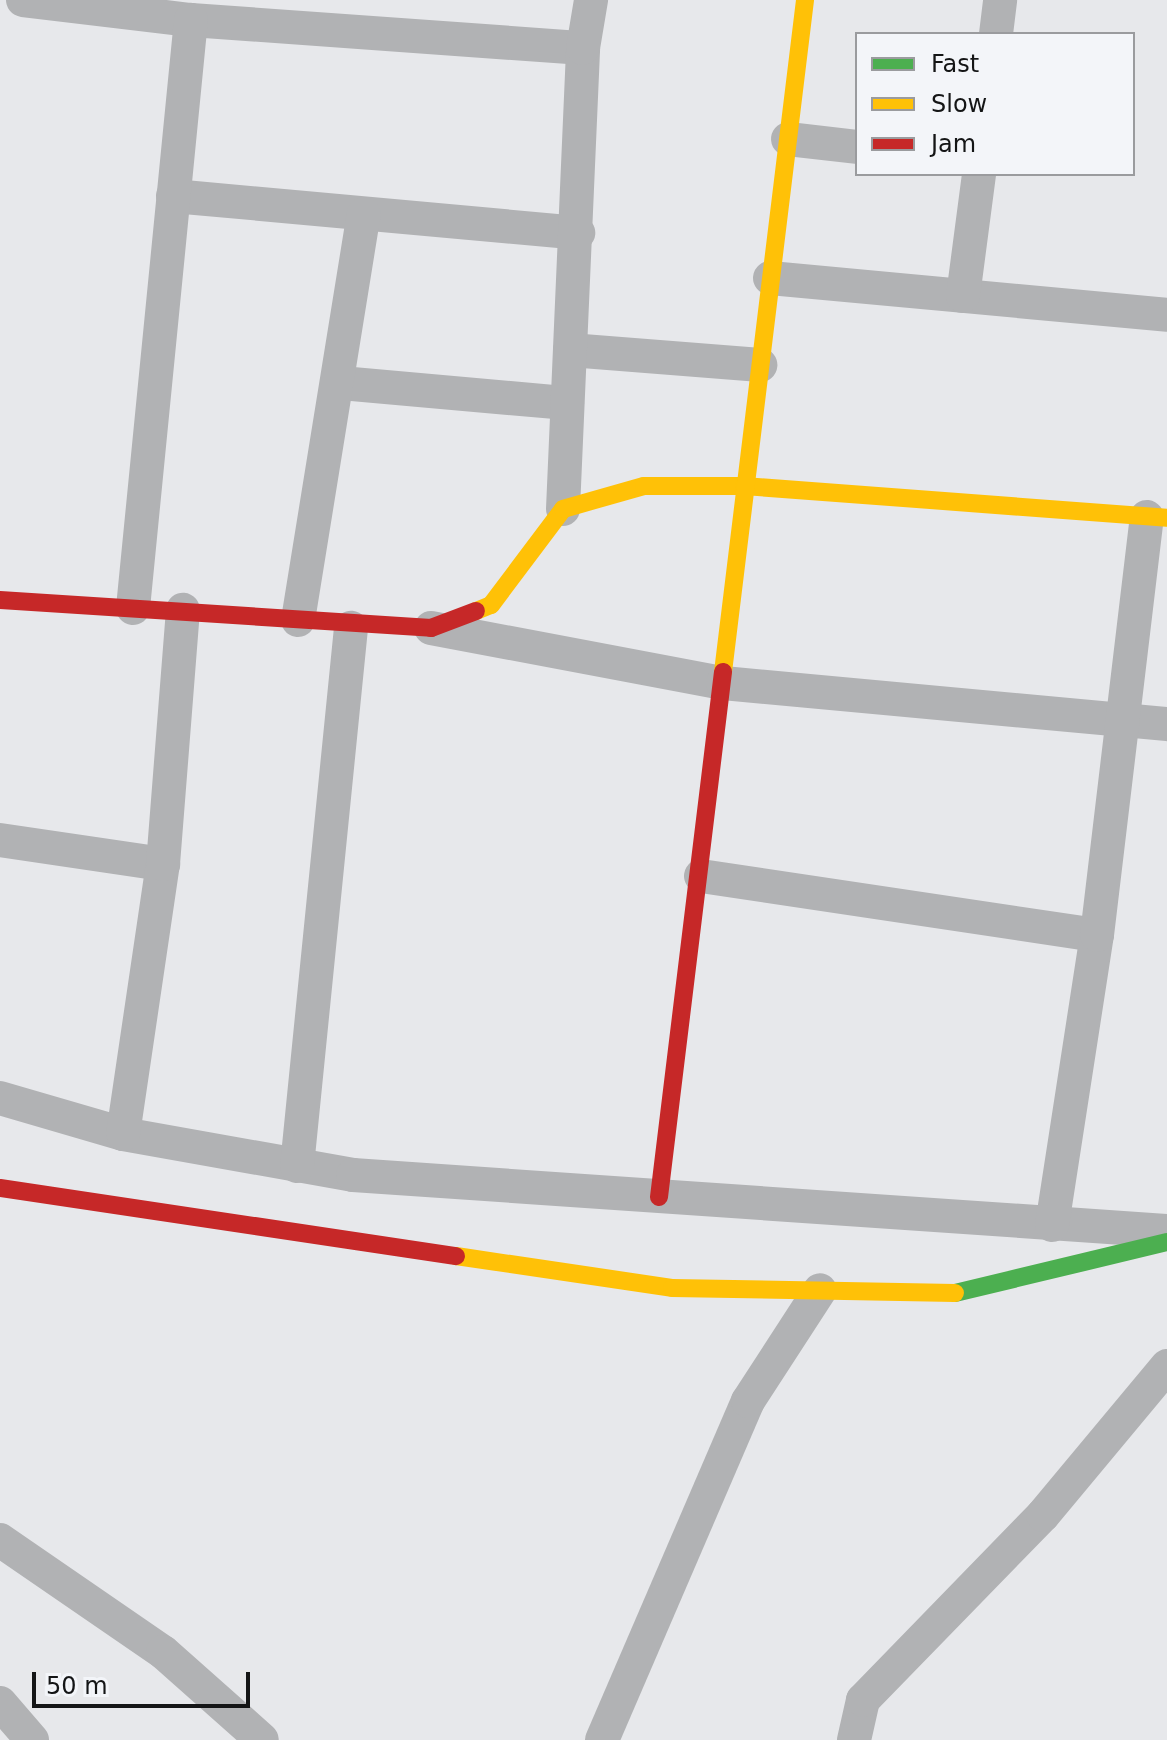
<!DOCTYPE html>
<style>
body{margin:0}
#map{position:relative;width:1167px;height:1740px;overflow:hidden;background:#e7e8eb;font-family:"DejaVu Sans",sans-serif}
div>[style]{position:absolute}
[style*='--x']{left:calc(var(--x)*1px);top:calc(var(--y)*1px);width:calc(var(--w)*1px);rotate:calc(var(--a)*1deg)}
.street>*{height:34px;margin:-17px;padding:0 17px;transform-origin:17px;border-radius:17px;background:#b1b2b4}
.fast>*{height:18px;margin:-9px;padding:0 9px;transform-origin:9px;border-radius:9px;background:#4caf50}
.slow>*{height:18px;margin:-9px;padding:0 9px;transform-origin:9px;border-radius:9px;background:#ffc107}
.jam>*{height:18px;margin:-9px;padding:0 9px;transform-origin:9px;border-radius:9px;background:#c62828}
span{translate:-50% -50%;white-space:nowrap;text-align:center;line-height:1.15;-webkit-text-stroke:7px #f3f5f9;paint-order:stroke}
.legend{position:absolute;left:855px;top:32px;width:280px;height:144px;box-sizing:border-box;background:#f3f5f9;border:2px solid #9a9b9e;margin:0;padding:10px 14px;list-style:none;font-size:24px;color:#141516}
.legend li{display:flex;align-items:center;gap:16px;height:40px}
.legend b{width:40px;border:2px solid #9a9b9e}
.scale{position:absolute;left:32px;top:1672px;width:218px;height:36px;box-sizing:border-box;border:4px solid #141516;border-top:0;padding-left:10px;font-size:24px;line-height:28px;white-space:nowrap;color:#141516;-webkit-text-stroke:6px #f3f5f9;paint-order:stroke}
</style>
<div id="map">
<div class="street">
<div style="--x:23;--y:0;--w:169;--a:6.8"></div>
<div style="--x:191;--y:20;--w:393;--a:4.1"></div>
<div style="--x:996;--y:34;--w:34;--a:-83"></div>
<div style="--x:788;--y:139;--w:69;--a:6.6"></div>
<div style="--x:173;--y:196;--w:407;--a:5.2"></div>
<div style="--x:770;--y:278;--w:399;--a:5.3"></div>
<div style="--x:963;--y:296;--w:123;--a:-82.5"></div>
<div style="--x:570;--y:350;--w:191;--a:4.5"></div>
<div style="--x:341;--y:383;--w:227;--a:5.1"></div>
<div style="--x:563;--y:509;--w:461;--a:-87.5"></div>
<div style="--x:583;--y:48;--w:49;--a:-80.5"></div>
<div style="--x:133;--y:608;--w:591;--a:-84.37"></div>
<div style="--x:298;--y:620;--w:411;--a:-80.8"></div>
<div style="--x:431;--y:628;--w:297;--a:10.7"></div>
<div style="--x:723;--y:683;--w:446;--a:5.3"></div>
<div style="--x:0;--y:840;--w:165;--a:8.4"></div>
<div style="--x:701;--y:876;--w:400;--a:8.5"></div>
<div style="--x:0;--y:1098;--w:128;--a:16.3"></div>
<div style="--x:123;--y:1134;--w:234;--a:10.1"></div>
<div style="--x:353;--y:1175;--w:816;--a:3.94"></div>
<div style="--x:123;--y:1134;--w:273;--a:-81.6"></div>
<div style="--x:163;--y:864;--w:255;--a:-85.5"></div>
<div style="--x:297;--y:1166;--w:541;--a:-84.27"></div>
<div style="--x:1052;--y:1225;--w:293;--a:-81.2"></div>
<div style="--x:1097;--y:935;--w:421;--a:-83.2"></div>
<div style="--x:0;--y:1540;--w:198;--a:34.5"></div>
<div style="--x:163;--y:1652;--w:132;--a:41.6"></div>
<div style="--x:0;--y:1703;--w:49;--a:49.1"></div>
<div style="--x:602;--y:1740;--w:369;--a:-66.7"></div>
<div style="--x:748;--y:1401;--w:132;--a:-57"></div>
<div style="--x:854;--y:1740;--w:41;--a:-77.3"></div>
<div style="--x:863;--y:1700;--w:258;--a:-45.8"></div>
<div style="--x:1043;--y:1515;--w:194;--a:-50.2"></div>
</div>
<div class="fast">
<div style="--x:955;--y:1293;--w:218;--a:-13.5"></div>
</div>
<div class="slow">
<div style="--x:476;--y:611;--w:16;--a:-22"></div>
<div style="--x:491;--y:605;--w:120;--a:-53.1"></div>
<div style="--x:563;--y:509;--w:84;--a:-15.9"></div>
<div style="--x:644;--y:486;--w:100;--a:0"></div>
<div style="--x:744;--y:486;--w:424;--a:4.3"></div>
<div style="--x:723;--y:672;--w:677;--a:-83.04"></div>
<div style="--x:456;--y:1256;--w:218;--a:8.4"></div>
<div style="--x:672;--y:1288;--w:283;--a:1"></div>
</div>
<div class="jam">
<div style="--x:0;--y:600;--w:432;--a:3.7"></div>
<div style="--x:431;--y:628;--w:48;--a:-20.7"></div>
<div style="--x:0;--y:1188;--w:461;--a:8.5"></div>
<div style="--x:659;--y:1197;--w:529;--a:-83.05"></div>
</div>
<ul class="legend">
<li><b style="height:10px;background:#4caf50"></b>Fast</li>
<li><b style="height:10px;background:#ffc107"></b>Slow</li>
<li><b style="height:10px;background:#c62828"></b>Jam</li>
</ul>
<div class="scale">50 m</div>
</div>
